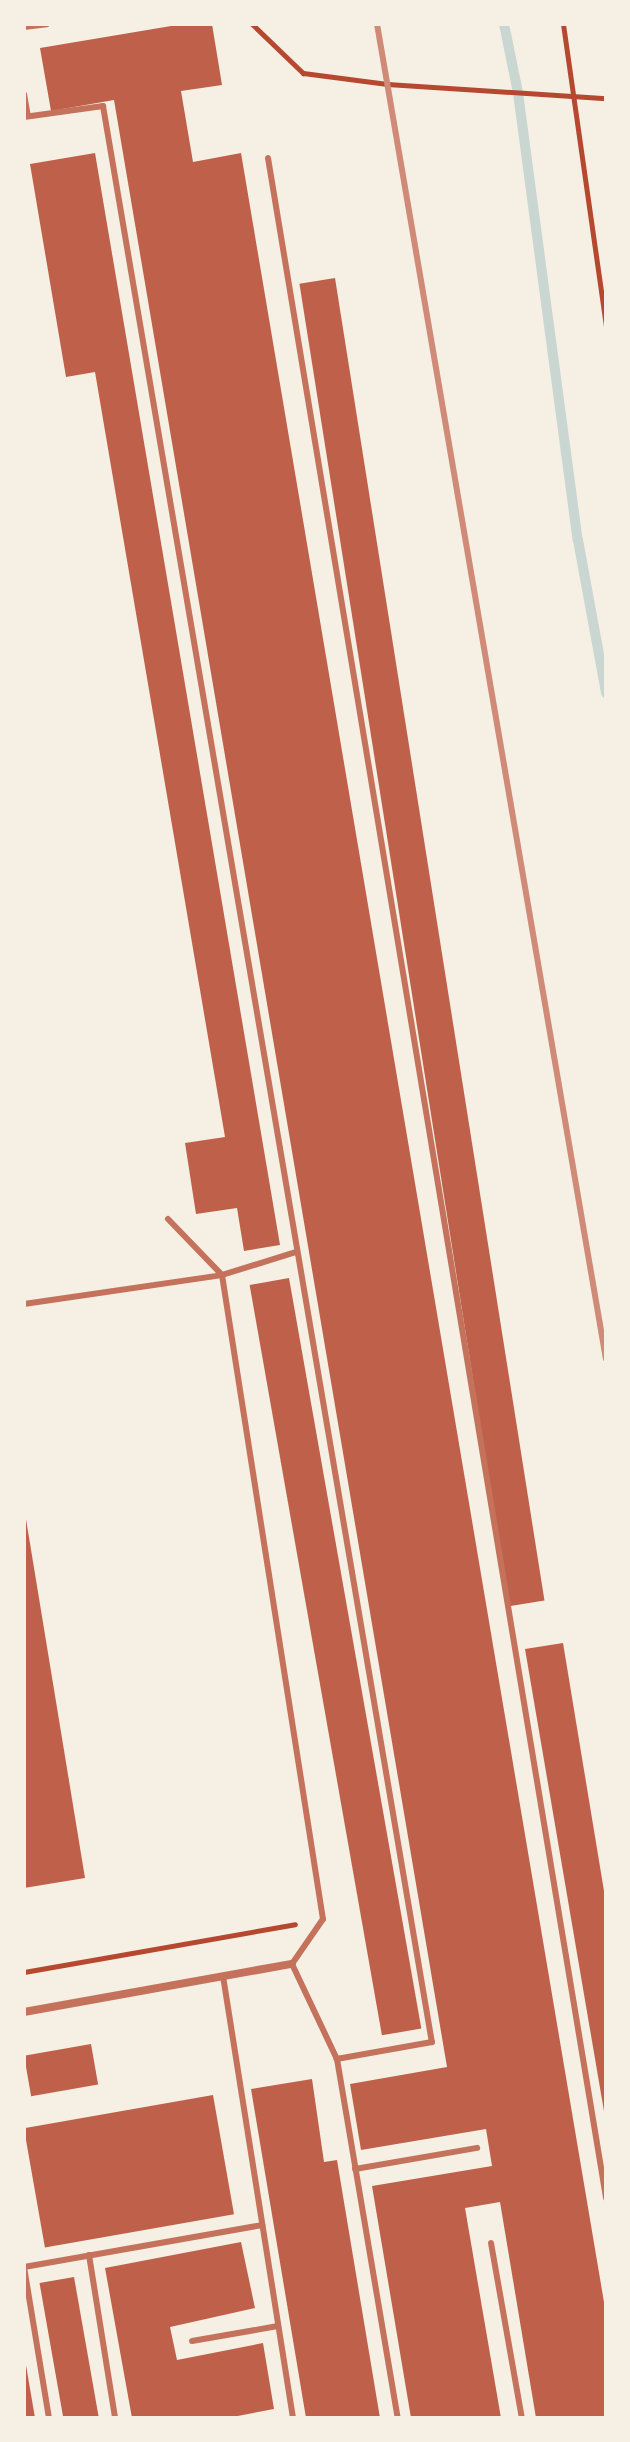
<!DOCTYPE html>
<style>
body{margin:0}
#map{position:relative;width:630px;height:2442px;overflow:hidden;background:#f6efe4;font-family:"Golos Text",sans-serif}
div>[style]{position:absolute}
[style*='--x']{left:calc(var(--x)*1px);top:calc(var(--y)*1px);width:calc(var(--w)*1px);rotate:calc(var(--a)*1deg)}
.stream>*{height:10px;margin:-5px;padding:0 5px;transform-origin:5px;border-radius:5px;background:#c9d6d2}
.building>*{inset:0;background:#bf614a;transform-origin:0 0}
.path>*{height:5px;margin:-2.5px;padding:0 2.5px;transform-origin:2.5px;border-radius:2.5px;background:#b5482f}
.service>*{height:6px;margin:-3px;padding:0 3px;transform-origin:3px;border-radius:3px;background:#c5725c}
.minor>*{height:8px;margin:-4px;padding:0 4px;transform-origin:4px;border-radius:4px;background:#c5725c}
.rail>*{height:6px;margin:-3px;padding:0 3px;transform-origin:3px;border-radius:3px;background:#cf8b77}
span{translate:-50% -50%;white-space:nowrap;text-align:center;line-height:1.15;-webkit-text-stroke:7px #f6efe4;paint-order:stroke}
.frame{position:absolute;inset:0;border:26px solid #f6efe4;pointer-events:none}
</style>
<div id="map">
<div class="stream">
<div style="--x:504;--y:24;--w:70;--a:78.5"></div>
<div style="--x:518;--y:93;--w:451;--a:82.4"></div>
<div style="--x:578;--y:540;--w:156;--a:79.6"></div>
</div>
<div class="building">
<div style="clip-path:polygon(183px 24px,212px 24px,222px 85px,181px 91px,193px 162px,241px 153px,606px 2314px,606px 2418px,536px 2418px,500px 2202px,465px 2208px,501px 2418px,411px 2418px,372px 2186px,492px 2166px,486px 2129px,361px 2150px,350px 2084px,447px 2067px,114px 100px,51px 111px,40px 48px)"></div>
<div style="clip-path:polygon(95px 153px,280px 1245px,244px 1251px,237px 1208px,196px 1214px,185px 1143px,225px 1137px,95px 372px,66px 377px,30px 164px)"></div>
<div style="left:335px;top:278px;width:1339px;height:36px;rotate:81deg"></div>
<div style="left:289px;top:1278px;width:762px;height:40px;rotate:80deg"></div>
<div style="clip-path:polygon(24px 1507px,85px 1878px,24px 1888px)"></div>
<div style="clip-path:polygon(563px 1643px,606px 1903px,606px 2123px,525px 1649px)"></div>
<div style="left:91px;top:2044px;width:41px;height:68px;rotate:80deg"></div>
<div style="clip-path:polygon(312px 2079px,324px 2162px,337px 2160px,380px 2418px,306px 2418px,251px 2089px)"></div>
<div style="left:213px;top:2095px;width:121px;height:192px;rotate:80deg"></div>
<div style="clip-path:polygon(241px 2242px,255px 2308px,170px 2327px,177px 2360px,263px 2343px,274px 2409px,227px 2418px,132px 2418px,105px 2268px)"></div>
<div style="left:74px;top:2277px;width:143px;height:35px;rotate:80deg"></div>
<div style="clip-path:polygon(26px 2365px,35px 2418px,24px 2418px)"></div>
</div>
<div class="path">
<div style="--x:252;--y:24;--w:71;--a:43.9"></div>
<div style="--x:303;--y:73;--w:85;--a:7.5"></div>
<div style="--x:387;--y:84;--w:219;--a:3.7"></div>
<div style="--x:563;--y:24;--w:306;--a:81.9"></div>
<div style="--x:24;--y:1972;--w:275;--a:-10"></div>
</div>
<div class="service">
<div style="--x:24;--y:27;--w:23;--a:-7"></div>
<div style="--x:24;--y:94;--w:22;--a:80"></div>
<div style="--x:24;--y:117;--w:80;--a:-7.9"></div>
<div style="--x:103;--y:106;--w:1964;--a:80.36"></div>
<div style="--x:432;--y:2042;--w:97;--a:169.9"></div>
<div style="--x:268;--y:158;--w:2068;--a:80.59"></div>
<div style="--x:168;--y:1219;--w:78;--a:46"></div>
<div style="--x:222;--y:1275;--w:652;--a:81.09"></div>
<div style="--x:323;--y:1919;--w:55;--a:124.6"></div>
<div style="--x:292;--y:1964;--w:105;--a:64.7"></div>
<div style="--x:337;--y:2059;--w:364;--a:80.4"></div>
<div style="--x:24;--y:1304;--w:200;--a:-8.3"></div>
<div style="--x:222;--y:1275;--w:77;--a:-17.3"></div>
<div style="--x:223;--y:1976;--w:448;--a:81"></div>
<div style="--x:355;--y:2169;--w:124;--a:-9.8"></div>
<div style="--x:491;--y:2243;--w:178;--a:80"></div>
<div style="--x:89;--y:2255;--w:165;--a:80.9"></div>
<div style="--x:24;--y:2267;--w:242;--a:-10"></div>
<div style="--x:24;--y:2267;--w:153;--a:80.6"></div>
<div style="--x:192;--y:2341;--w:87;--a:-9.9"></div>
</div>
<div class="minor">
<div style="--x:24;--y:2012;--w:272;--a:-10.2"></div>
</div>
<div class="rail">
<div style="--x:377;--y:24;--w:1354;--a:80.27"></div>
</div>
<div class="frame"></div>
</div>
